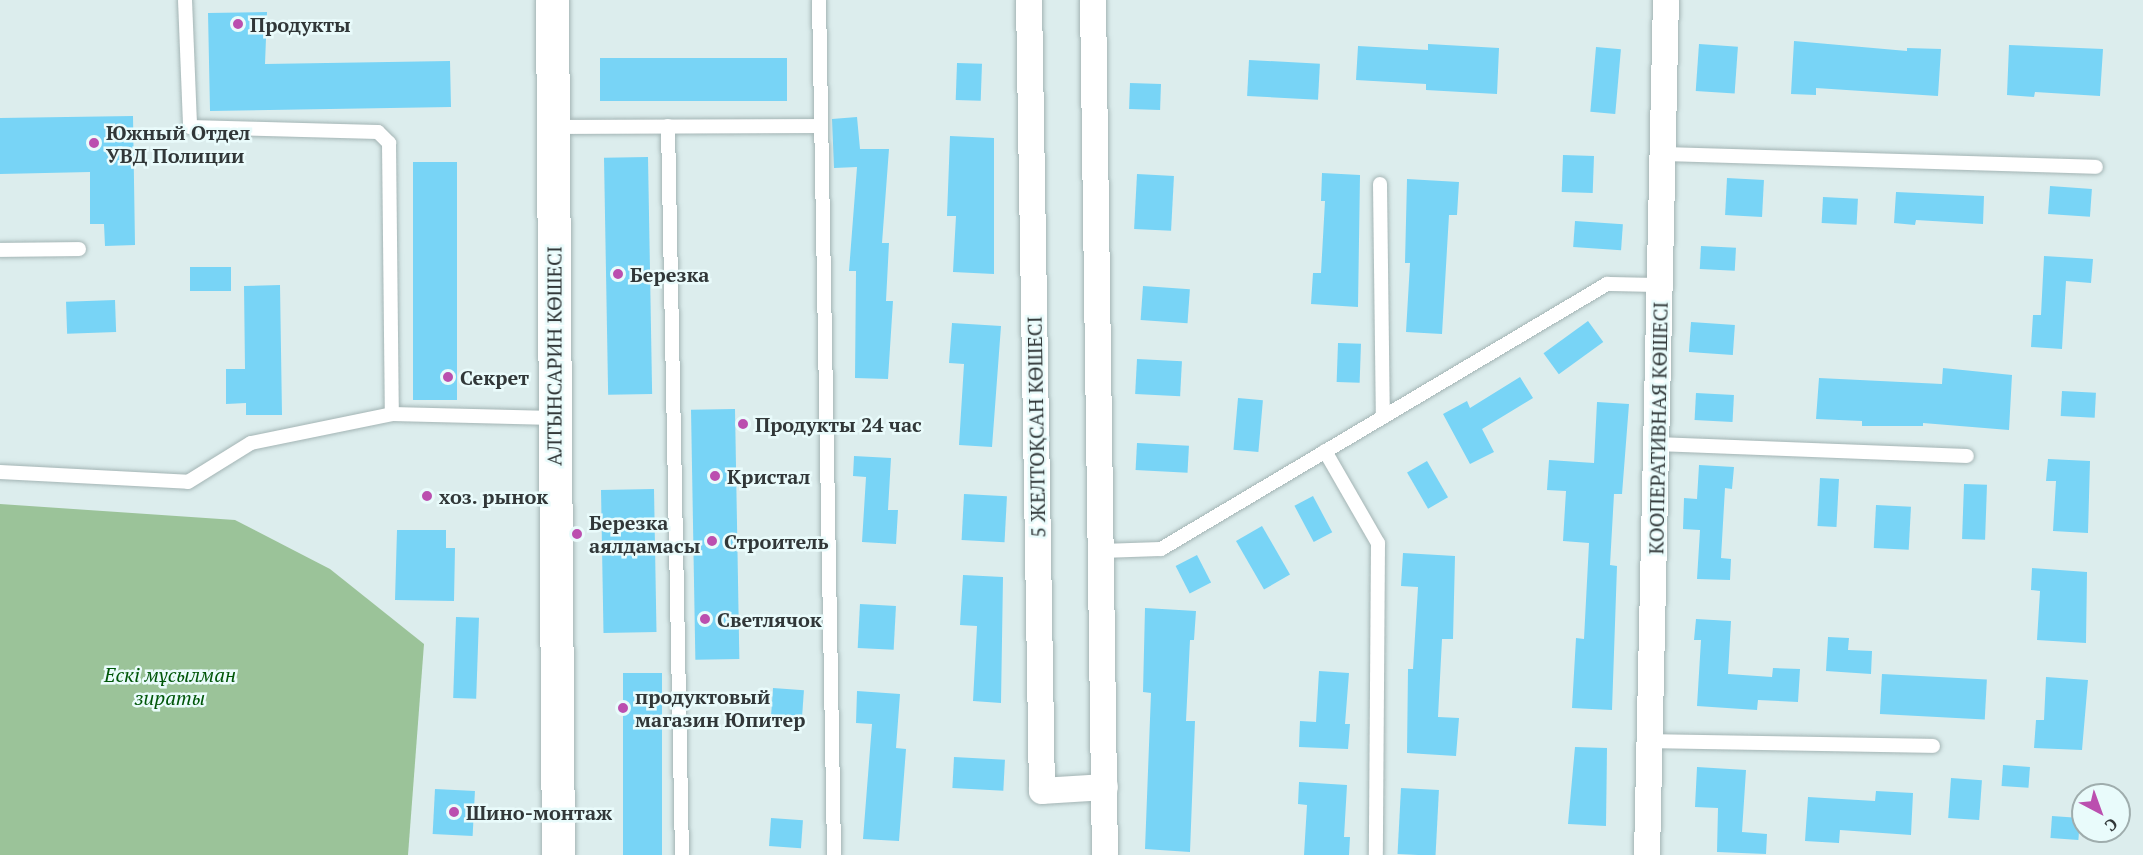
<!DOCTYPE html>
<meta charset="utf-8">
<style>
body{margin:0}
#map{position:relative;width:2143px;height:855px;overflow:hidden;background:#dceded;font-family:"PT Serif",serif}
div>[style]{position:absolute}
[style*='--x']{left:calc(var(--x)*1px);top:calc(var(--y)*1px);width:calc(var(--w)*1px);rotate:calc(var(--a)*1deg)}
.green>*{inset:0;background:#9bc399}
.building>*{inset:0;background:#78d4f6;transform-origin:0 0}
.roads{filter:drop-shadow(0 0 2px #a3b4b4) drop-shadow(0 0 2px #a3b4b4)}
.lane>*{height:14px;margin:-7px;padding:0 7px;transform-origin:7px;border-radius:7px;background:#fff}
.street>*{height:26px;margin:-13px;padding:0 13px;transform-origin:13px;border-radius:13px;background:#fff}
.secondary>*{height:33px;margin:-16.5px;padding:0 16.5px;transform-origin:16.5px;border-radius:16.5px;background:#fff}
.dots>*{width:16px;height:16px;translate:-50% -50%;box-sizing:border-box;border:3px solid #e9fbfb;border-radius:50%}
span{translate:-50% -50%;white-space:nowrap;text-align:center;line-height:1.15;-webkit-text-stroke:5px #e9fbfb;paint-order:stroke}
.poi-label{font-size:20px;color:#313738;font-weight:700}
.left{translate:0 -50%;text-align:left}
.street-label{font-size:20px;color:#313738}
.park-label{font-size:20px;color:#005608;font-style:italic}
.north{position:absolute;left:2071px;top:783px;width:60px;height:60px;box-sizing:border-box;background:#e9fbfb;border:2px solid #9fadad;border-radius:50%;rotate:139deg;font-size:16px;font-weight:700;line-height:24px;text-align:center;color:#313738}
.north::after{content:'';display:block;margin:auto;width:21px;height:27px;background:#bb4faf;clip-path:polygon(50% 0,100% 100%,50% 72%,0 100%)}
</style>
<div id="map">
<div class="green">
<div style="clip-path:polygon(0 504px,235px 520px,330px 569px,424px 644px,408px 855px,0 855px)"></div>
</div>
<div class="building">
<div style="clip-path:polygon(267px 12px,265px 64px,450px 61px,451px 107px,210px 111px,208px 13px)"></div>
<div style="clip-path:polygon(1794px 41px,1907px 51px,1907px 48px,1941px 49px,1938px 96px,1816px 88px,1816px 95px,1791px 94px)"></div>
<div style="clip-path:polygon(1428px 44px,1499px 48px,1497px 94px,1426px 90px,1426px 84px,1356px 80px,1358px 46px,1428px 50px)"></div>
<div style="left:1699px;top:44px;width:39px;height:47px;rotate:4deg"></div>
<div style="clip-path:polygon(2009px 45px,2103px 49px,2100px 96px,2035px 92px,2034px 97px,2007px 95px)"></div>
<div style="left:1596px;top:47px;width:25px;height:65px;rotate:5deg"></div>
<div style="left:787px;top:58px;width:43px;height:187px;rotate:90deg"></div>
<div style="left:1249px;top:60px;width:71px;height:36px;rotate:3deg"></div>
<div style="left:957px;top:63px;width:25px;height:37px;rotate:2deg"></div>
<div style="left:1130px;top:83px;width:31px;height:26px;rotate:2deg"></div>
<div style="clip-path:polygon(133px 116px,135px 245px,105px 246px,104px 224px,90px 224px,90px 172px,0 174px,0 118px)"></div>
<div style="clip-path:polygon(857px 117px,860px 149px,889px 149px,882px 243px,889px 243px,886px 301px,893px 301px,888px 379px,855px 378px,856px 271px,849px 271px,857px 167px,834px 168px,832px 119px)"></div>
<div style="clip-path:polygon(950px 136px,994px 138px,994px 274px,953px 272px,956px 216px,947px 216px)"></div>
<div style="left:1563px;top:155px;width:31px;height:37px;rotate:2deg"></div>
<div style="left:648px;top:157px;width:237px;height:44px;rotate:89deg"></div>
<div style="left:413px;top:162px;width:44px;height:238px"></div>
<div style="clip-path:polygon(1322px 173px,1360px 175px,1358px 307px,1311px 304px,1313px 273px,1321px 273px,1325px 201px,1321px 201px)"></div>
<div style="left:1137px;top:174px;width:37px;height:55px;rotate:3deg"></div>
<div style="left:1727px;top:178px;width:37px;height:37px;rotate:3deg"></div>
<div style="clip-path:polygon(1407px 179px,1459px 182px,1457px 215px,1449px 215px,1442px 334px,1406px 332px,1410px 263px,1405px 263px)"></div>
<div style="left:2050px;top:186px;width:42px;height:28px;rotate:4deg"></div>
<div style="clip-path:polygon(1896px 192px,1984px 196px,1983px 224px,1916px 220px,1915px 225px,1894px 223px)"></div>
<div style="left:1823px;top:197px;width:35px;height:26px;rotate:3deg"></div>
<div style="left:1575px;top:221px;width:48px;height:26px;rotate:4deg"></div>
<div style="left:1701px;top:246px;width:35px;height:23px;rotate:3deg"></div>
<div style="clip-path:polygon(2044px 256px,2093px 259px,2091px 283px,2066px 281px,2062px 349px,2031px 347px,2033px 315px,2041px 315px)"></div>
<div style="left:190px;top:267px;width:41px;height:24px"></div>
<div style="clip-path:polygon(280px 285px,282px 415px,246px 415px,246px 403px,226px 404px,226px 369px,245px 369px,244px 286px)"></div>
<div style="left:1143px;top:286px;width:47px;height:34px;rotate:4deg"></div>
<div style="left:115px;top:300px;width:32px;height:49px;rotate:88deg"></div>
<div style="left:1588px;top:321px;width:26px;height:55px;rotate:54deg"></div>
<div style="left:1691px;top:322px;width:44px;height:30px;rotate:4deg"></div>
<div style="clip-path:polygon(952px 323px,1001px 326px,992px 447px,959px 445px,964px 364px,949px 363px)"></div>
<div style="left:1338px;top:343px;width:23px;height:39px;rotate:2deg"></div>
<div style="left:1137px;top:359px;width:45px;height:35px;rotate:3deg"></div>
<div style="clip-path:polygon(1943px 368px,2012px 375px,2009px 430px,1923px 423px,1923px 426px,1862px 426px,1862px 421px,1816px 419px,1819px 378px,1942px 384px)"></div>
<div style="clip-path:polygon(1520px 377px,1533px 398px,1482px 429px,1494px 452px,1470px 464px,1443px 414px,1467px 401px,1470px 408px)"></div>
<div style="left:2062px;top:391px;width:34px;height:25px;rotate:3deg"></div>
<div style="left:1696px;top:393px;width:38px;height:27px;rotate:3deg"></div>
<div style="left:1238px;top:398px;width:25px;height:52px;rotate:5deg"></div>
<div style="clip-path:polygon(1597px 402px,1629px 404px,1622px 494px,1614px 494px,1610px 565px,1617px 566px,1612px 710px,1572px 708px,1576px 638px,1584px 639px,1589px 543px,1563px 541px,1566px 491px,1547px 490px,1549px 460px,1594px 463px)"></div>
<div style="left:735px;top:409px;width:250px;height:44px;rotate:89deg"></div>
<div style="left:1137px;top:443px;width:52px;height:27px;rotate:3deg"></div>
<div style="clip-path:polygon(854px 456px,891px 458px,888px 510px,898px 510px,896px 544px,862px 542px,866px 477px,853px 476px)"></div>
<div style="clip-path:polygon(2048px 459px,2090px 461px,2088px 533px,2053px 531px,2056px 481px,2046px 481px)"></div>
<div style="left:1427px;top:461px;width:42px;height:23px;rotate:60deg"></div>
<div style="clip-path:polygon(1699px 465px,1734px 467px,1732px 489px,1725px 488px,1721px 558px,1731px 559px,1730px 580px,1697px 579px,1700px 530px,1683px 529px,1684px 498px,1697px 499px)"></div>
<div style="left:1820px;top:478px;width:19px;height:48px;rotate:3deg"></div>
<div style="left:1964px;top:484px;width:23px;height:55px;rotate:2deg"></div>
<div style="left:654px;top:489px;width:143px;height:53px;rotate:89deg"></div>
<div style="left:964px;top:494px;width:43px;height:46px;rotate:3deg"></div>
<div style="left:1313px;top:496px;width:41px;height:21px;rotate:62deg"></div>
<div style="left:1876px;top:505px;width:35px;height:43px;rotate:3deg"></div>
<div style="left:1262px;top:526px;width:56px;height:30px;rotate:60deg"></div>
<div style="clip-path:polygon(397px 530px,446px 530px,446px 548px,455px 548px,454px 601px,395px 600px)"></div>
<div style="clip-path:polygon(1403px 553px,1455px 556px,1453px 639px,1442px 639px,1438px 717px,1459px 718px,1456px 756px,1407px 753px,1408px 669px,1413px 669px,1418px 587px,1401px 586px)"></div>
<div style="left:1197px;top:555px;width:31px;height:24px;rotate:63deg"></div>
<div style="clip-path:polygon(2032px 568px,2087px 572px,2086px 643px,2037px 640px,2040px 591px,2031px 590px)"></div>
<div style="clip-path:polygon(963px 575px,1003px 577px,1001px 703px,973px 701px,977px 626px,960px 625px)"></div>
<div style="left:860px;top:604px;width:36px;height:44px;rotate:3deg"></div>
<div style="clip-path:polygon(1145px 608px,1196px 611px,1194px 640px,1190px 640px,1186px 721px,1195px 721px,1190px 852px,1145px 849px,1151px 693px,1143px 692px)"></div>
<div style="left:456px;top:617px;width:23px;height:81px;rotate:2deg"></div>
<div style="clip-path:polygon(1696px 619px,1731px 621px,1728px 674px,1772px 677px,1773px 668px,1800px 669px,1798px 702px,1758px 700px,1757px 710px,1697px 706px,1701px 640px,1694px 640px)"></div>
<div style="clip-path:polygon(1828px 637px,1849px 638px,1848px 650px,1872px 651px,1871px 674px,1826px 671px)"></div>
<div style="clip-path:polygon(1319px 671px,1349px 673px,1345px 724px,1350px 724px,1348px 749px,1299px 747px,1300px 721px,1316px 722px)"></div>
<div style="left:623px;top:673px;width:39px;height:182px"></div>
<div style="left:1882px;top:674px;width:105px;height:40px;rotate:3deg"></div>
<div style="clip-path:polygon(2046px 677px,2088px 680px,2082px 750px,2034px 748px,2036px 720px,2044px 720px)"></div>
<div style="left:773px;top:688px;width:31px;height:32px;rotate:4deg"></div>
<div style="clip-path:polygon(857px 691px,900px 694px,896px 748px,906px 749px,899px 841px,863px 839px,872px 724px,856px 723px)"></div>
<div style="clip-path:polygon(1575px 747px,1607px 748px,1606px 826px,1568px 824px)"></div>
<div style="left:954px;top:757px;width:51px;height:31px;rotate:3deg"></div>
<div style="left:2003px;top:765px;width:27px;height:21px;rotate:4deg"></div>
<div style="clip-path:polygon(1697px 767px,1746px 770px,1742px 832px,1767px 834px,1766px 854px,1717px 852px,1718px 808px,1695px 807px)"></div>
<div style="left:1951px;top:778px;width:31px;height:40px;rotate:4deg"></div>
<div style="clip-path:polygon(1299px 782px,1347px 785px,1344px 837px,1350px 837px,1349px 855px,1304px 855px,1307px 805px,1298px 804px)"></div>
<div style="left:1401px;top:788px;width:38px;height:66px;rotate:3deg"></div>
<div style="left:435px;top:789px;width:40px;height:45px;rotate:3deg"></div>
<div style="clip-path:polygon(1876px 791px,1913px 793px,1911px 835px,1840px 830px,1839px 843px,1805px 841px,1808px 797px,1875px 801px)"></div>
<div style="left:2052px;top:816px;width:28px;height:22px;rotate:4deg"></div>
<div style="left:771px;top:818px;width:32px;height:28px;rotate:4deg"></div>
</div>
<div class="roads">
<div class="lane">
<div style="--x:185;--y:0;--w:127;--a:87.7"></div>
<div style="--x:190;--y:127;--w:188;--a:1.5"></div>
<div style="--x:378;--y:132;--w:16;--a:45"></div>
<div style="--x:389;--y:143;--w:271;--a:89.4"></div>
<div style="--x:819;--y:0;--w:855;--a:88.99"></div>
<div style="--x:668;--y:126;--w:729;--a:88.9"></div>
<div style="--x:553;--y:127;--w:268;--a:-0.2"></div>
<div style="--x:1663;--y:154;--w:433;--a:1.7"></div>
<div style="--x:1380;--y:184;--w:233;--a:89.3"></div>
<div style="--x:0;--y:250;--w:79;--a:-0.7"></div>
<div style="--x:1657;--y:444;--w:310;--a:2.2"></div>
<div style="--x:1325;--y:451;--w:106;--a:60.1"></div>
<div style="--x:1378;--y:543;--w:312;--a:90.4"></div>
<div style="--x:0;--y:472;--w:188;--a:3"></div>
<div style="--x:188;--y:482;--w:74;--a:-31.8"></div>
<div style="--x:251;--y:443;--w:144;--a:-11.6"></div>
<div style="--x:392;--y:414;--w:162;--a:1.4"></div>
<div style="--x:1101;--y:551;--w:60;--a:-1.9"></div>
<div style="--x:1161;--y:549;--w:519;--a:-30.72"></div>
<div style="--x:1607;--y:284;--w:53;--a:1.1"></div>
<div style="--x:1651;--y:741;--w:282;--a:1"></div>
</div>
<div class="street">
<div style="--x:1029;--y:0;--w:791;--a:89.06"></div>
<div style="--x:1042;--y:791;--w:63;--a:-3.6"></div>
<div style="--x:1093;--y:0;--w:855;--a:89.2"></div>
<div style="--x:1647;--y:855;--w:855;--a:-88.73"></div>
</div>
<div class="secondary">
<div style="--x:552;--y:0;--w:855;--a:89.6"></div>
</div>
</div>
<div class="dots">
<div style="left:238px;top:24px;background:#bb4faf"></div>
<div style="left:94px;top:143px;background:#bb4faf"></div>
<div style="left:618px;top:274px;background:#bb4faf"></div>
<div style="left:448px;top:377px;background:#bb4faf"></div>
<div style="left:743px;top:424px;background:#bb4faf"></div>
<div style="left:715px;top:476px;background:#bb4faf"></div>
<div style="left:427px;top:496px;background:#bb4faf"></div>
<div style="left:577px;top:534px;background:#bb4faf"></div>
<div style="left:712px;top:541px;background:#bb4faf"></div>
<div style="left:705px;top:619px;background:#bb4faf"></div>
<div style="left:623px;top:708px;background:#bb4faf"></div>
<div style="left:454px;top:812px;background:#bb4faf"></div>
</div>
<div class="poi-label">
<span class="left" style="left:250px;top:24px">Продукты</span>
<span class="left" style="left:106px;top:144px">Южный Отдел<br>УВД Полиции</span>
<span class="left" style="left:630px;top:274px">Березка</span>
<span class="left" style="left:460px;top:377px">Секрет</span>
<span class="left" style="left:755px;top:424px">Продукты 24 час</span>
<span class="left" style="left:727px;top:476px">Кристал</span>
<span class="left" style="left:439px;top:496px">хоз. рынок</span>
<span class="left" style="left:589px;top:534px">Березка<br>аялдамасы</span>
<span class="left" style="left:724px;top:541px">Строитель</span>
<span class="left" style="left:717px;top:619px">Светлячок</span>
<span class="left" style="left:635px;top:708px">продуктовый<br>магазин Юпитер</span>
<span class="left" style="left:466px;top:812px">Шино-монтаж</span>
</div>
<div class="street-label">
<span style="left:554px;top:356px;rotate:-90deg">АЛТЫНСАРИН КӨШЕСІ</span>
<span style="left:1036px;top:427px;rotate:-91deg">5 ЖЕЛТОҚСАН КӨШЕСІ</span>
<span style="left:1658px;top:428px;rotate:-89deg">КООПЕРАТИВНАЯ КӨШЕСІ</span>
</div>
<div class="park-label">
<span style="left:170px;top:686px">Ескі мұсылман<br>зираты</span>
</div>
<div class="north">С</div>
</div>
